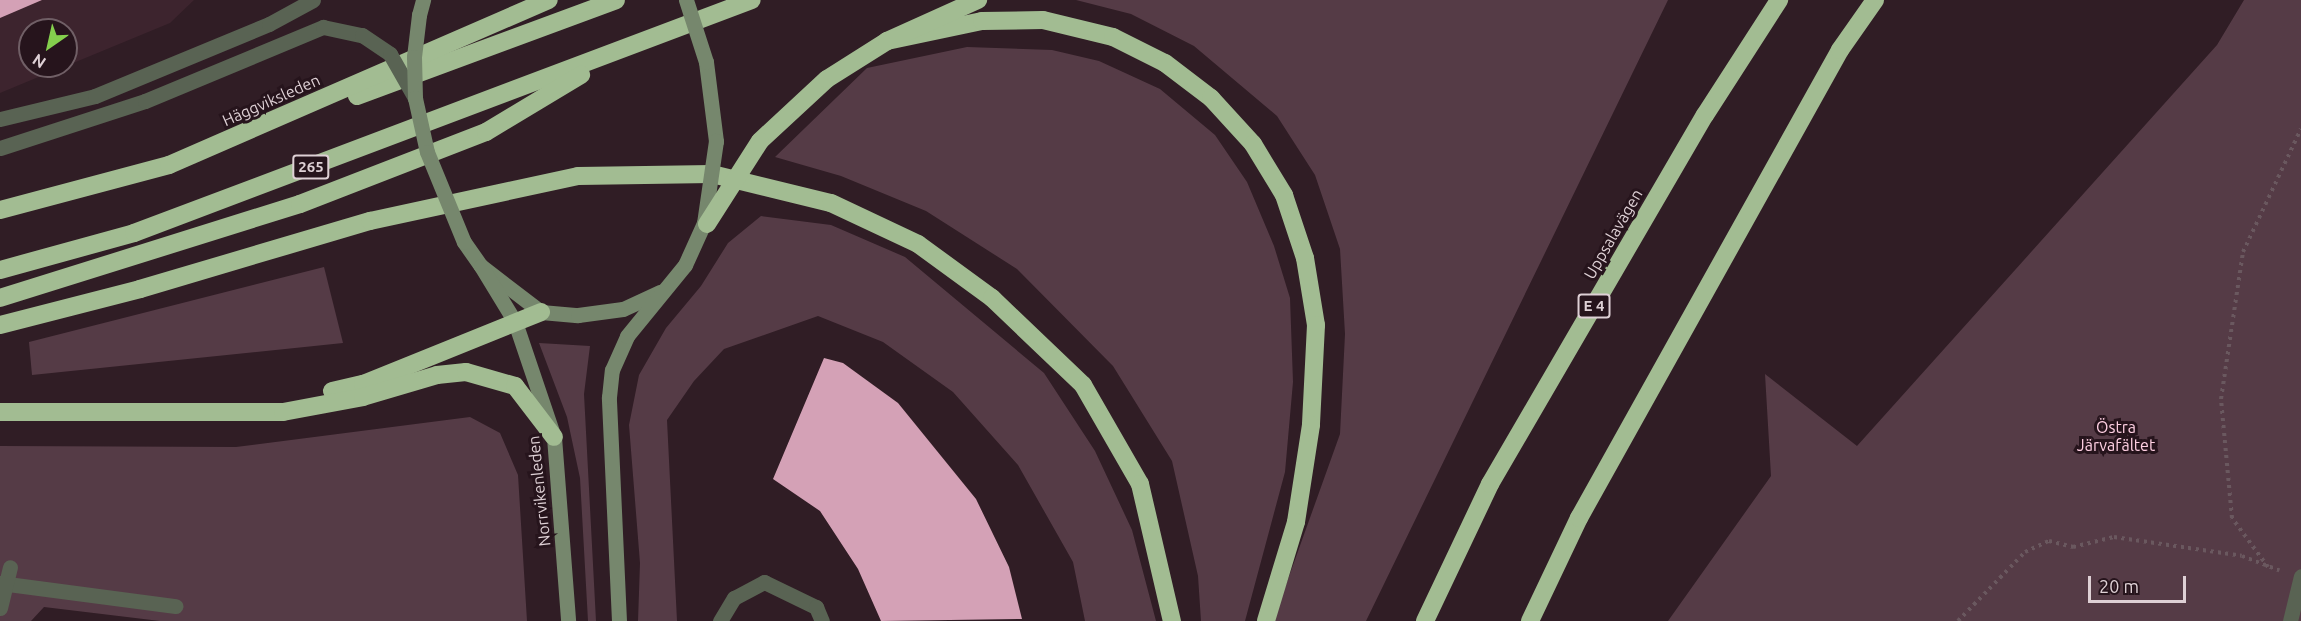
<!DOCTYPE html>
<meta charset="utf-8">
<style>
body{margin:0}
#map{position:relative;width:2301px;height:621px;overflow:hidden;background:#301d25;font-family:Ubuntu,sans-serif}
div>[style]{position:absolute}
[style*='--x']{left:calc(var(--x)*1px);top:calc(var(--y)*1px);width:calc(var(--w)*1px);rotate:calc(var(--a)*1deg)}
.built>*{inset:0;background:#3d242e}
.green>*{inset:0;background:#553b46}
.building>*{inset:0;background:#d4a1b6}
.path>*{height:4px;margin-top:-2px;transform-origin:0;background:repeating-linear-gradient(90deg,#6a585f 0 3px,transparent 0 7.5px)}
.lane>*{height:15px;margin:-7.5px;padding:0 7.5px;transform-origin:7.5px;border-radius:7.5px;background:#596353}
.street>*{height:15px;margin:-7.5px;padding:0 7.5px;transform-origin:7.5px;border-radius:7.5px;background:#596353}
.secondary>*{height:15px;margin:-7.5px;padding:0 7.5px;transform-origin:7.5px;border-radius:7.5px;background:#76876d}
.highway>*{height:18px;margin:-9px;padding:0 9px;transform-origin:9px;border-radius:9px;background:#a2bc92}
.street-bridge>*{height:15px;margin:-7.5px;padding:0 7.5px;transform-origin:7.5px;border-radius:7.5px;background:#596353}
.secondary-bridge>*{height:15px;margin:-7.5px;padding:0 7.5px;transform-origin:7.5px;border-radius:7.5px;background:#76876d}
.highway-bridge>*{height:18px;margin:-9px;padding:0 9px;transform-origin:9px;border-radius:9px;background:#a2bc92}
span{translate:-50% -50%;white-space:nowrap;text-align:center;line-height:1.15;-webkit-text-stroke:6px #26141c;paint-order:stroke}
.shield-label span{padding:2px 4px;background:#26141c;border:2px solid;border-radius:4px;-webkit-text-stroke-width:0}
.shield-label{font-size:15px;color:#ded0d5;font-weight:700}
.street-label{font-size:16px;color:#ded0d5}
.park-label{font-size:16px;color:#ffd0e3}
.north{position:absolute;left:18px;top:18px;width:60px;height:60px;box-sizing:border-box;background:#26141c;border:2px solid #705f66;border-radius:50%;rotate:214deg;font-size:16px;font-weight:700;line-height:24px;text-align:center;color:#ded0d5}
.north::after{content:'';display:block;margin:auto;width:21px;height:27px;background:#84cf4d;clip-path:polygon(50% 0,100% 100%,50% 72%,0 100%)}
.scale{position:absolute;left:2088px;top:576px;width:98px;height:27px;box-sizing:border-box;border:3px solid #ded0d5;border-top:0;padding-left:8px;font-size:18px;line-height:21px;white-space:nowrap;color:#ded0d5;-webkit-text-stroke:4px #26141c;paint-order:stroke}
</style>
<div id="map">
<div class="built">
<div style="clip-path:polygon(0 0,194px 0,170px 23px,66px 66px,66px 30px,30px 30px,30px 66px,65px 66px,0 93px)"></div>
</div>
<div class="green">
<div style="clip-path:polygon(1076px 0,1668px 0,1366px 621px,1273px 621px,1340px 434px,1345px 334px,1340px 249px,1315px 175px,1277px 116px,1194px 46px,1131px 14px)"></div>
<div style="clip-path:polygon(2244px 0,2301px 0,2301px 621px,1668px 621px,1771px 476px,1765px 374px,1857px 446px,2217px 45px)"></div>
<div style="clip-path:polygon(967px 47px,1052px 50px,1099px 61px,1160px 89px,1215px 135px,1247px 182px,1274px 246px,1290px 298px,1293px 382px,1285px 472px,1245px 621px,1201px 621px,1198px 576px,1172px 461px,1113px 366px,1017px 269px,926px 211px,841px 176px,775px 157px,867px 68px)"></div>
<div style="clip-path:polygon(761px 216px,831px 225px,905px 257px,1044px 373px,1095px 451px,1132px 530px,1156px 621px,1085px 621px,1073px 562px,1018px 465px,953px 392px,883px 342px,818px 316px,724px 349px,694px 381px,667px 420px,677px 621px,638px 621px,640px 563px,629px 425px,639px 375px,666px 328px,701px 286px,728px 243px)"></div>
<div style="clip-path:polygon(324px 267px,343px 343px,32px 375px,29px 342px)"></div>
<div style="clip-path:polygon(539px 343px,590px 346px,584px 394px,596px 621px,588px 621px,580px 478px,567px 417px)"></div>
<div style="clip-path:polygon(470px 417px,500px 433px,518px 475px,527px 621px,160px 621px,44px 607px,31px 621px,0 621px,0 446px,236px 447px)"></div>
</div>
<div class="building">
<div style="clip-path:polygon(0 0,42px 0,0 18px)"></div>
<div style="clip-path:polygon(824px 358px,843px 363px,898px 403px,976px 499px,1009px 567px,1022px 619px,881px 621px,858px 569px,820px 511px,773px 479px)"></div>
</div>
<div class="path">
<div style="--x:2268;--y:567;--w:61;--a:-126.3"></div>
<div style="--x:2232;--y:518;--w:120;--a:-95.3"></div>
<div style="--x:2221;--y:399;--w:149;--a:-81.5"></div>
<div style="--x:2243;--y:252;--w:136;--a:-64.8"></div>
<div style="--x:1958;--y:621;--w:96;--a:-45.8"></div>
<div style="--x:2025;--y:552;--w:26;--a:-25"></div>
<div style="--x:2049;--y:541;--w:25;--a:14"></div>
<div style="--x:2073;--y:547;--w:42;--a:-13.7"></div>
<div style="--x:2114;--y:537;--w:129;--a:8.4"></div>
<div style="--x:2242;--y:556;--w:40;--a:21"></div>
</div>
<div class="lane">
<div style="--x:0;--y:583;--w:177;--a:7.5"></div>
<div style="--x:720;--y:621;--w:27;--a:-59"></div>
<div style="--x:734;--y:598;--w:34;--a:-28"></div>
<div style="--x:764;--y:582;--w:58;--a:25.7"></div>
<div style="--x:816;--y:607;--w:15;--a:67"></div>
</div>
<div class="street">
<div style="--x:0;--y:119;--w:98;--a:-13.6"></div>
<div style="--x:95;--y:96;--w:188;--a:-22.5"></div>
<div style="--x:269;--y:24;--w:50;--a:-28.6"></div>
<div style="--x:0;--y:148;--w:152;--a:-18"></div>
<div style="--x:145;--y:101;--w:193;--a:-22.6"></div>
<div style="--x:323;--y:27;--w:40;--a:12"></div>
<div style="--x:0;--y:608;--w:42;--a:-76.3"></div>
<div style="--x:2290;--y:621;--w:46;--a:-76.3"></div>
</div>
<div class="secondary">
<div style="--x:419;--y:15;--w:16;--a:-75"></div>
<div style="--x:706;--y:62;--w:80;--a:82.8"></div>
<div style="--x:464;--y:242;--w:29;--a:55"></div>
<div style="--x:481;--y:266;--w:76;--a:37.5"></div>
<div style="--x:541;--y:312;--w:37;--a:5"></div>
<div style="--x:578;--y:315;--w:45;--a:-7.6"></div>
<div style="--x:623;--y:309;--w:41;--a:-24.7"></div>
<div style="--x:481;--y:266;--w:66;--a:58.7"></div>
<div style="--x:515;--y:322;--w:121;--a:71.3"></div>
<div style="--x:554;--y:437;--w:185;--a:85.6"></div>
<div style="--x:619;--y:621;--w:224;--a:-92.6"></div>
<div style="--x:609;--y:397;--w:27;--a:-84"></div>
<div style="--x:612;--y:370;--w:37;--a:-66"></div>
<div style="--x:627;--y:336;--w:92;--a:-50.8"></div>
<div style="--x:685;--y:265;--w:46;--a:-65.7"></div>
</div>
<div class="highway">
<div style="--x:887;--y:41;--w:97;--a:-11.9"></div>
<div style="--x:982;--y:21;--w:61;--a:-0.9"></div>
<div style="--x:1043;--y:20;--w:72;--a:13.7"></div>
<div style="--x:1113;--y:37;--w:58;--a:26.6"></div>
<div style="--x:1165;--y:63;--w:58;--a:37.3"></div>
<div style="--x:1211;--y:98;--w:62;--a:47.6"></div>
<div style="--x:1253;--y:144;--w:60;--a:58.7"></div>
<div style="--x:1284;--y:195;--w:66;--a:71.6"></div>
<div style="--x:1305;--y:258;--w:68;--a:80.7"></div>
<div style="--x:1316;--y:325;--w:100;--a:92.9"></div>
<div style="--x:1311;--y:425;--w:98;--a:98.8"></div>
<div style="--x:1296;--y:522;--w:103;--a:106.9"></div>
<div style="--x:357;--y:96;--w:276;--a:-20.3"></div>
<div style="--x:760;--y:141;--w:91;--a:-42.8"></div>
<div style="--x:827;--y:79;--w:71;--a:-32.3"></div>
<div style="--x:887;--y:41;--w:100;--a:-24.3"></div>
<div style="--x:0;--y:210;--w:175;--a:-14.9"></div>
<div style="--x:169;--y:165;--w:414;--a:-23.5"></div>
<div style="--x:0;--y:270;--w:139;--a:-15.4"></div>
<div style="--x:134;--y:233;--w:660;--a:-20.66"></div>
<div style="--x:0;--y:298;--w:314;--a:-17.4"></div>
<div style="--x:300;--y:204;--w:199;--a:-21.2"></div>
<div style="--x:486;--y:132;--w:111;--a:-31"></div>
<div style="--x:0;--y:325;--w:145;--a:-14.4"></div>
<div style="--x:140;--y:289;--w:240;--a:-16.5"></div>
<div style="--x:370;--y:221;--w:213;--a:-12.2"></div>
<div style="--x:578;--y:176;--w:134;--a:-0.9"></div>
<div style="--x:712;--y:174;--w:122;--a:13.7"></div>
<div style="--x:831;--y:203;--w:96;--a:25.2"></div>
<div style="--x:918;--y:244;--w:92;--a:36.1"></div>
<div style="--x:992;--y:298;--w:126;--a:43.7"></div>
<div style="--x:1083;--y:385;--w:114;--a:60.1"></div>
<div style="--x:1140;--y:484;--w:141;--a:76.9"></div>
<div style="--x:332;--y:391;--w:32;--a:-13"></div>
<div style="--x:363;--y:384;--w:192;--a:-22"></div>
<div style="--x:0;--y:412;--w:283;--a:0"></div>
<div style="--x:283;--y:412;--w:81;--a:-10.6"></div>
<div style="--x:363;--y:397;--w:77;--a:-16.6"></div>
<div style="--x:437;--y:375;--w:29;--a:-6"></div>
<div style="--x:466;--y:372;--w:51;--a:15.9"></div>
<div style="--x:515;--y:386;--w:64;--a:52.6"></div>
<div style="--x:1425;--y:621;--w:152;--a:-64.6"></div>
<div style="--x:1490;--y:484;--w:427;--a:-59.8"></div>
<div style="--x:1705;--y:115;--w:137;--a:-57.2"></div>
<div style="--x:1530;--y:621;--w:114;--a:-64.6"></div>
<div style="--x:1579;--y:518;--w:536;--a:-60.85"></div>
<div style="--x:1840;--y:50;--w:61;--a:-55"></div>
</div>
<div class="street-bridge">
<div style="--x:362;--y:35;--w:34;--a:34"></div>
<div style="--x:390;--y:54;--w:51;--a:60.4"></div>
</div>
<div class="secondary-bridge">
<div style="--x:686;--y:0;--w:65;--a:72.1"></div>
<div style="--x:419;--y:15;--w:42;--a:96.8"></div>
<div style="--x:414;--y:57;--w:41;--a:88.6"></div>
<div style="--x:415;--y:98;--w:55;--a:77.5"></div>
<div style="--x:427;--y:152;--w:97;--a:67.7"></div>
<div style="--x:704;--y:223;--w:83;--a:-81.7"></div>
</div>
<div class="highway-bridge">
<div style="--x:707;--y:224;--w:98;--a:-57.4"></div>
</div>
<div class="shield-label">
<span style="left:311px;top:167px">265</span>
<span style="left:1594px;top:306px">E 4</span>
</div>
<div class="street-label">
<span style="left:271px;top:100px;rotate:-24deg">Häggviksleden</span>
<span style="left:1613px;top:234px;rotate:-60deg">Uppsalavägen</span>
<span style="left:539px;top:491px;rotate:-96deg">Norrvikenleden</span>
</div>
<div class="park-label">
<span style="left:2116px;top:436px">Östra<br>Järvafältet</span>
</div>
<div class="north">N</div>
<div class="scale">20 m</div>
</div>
